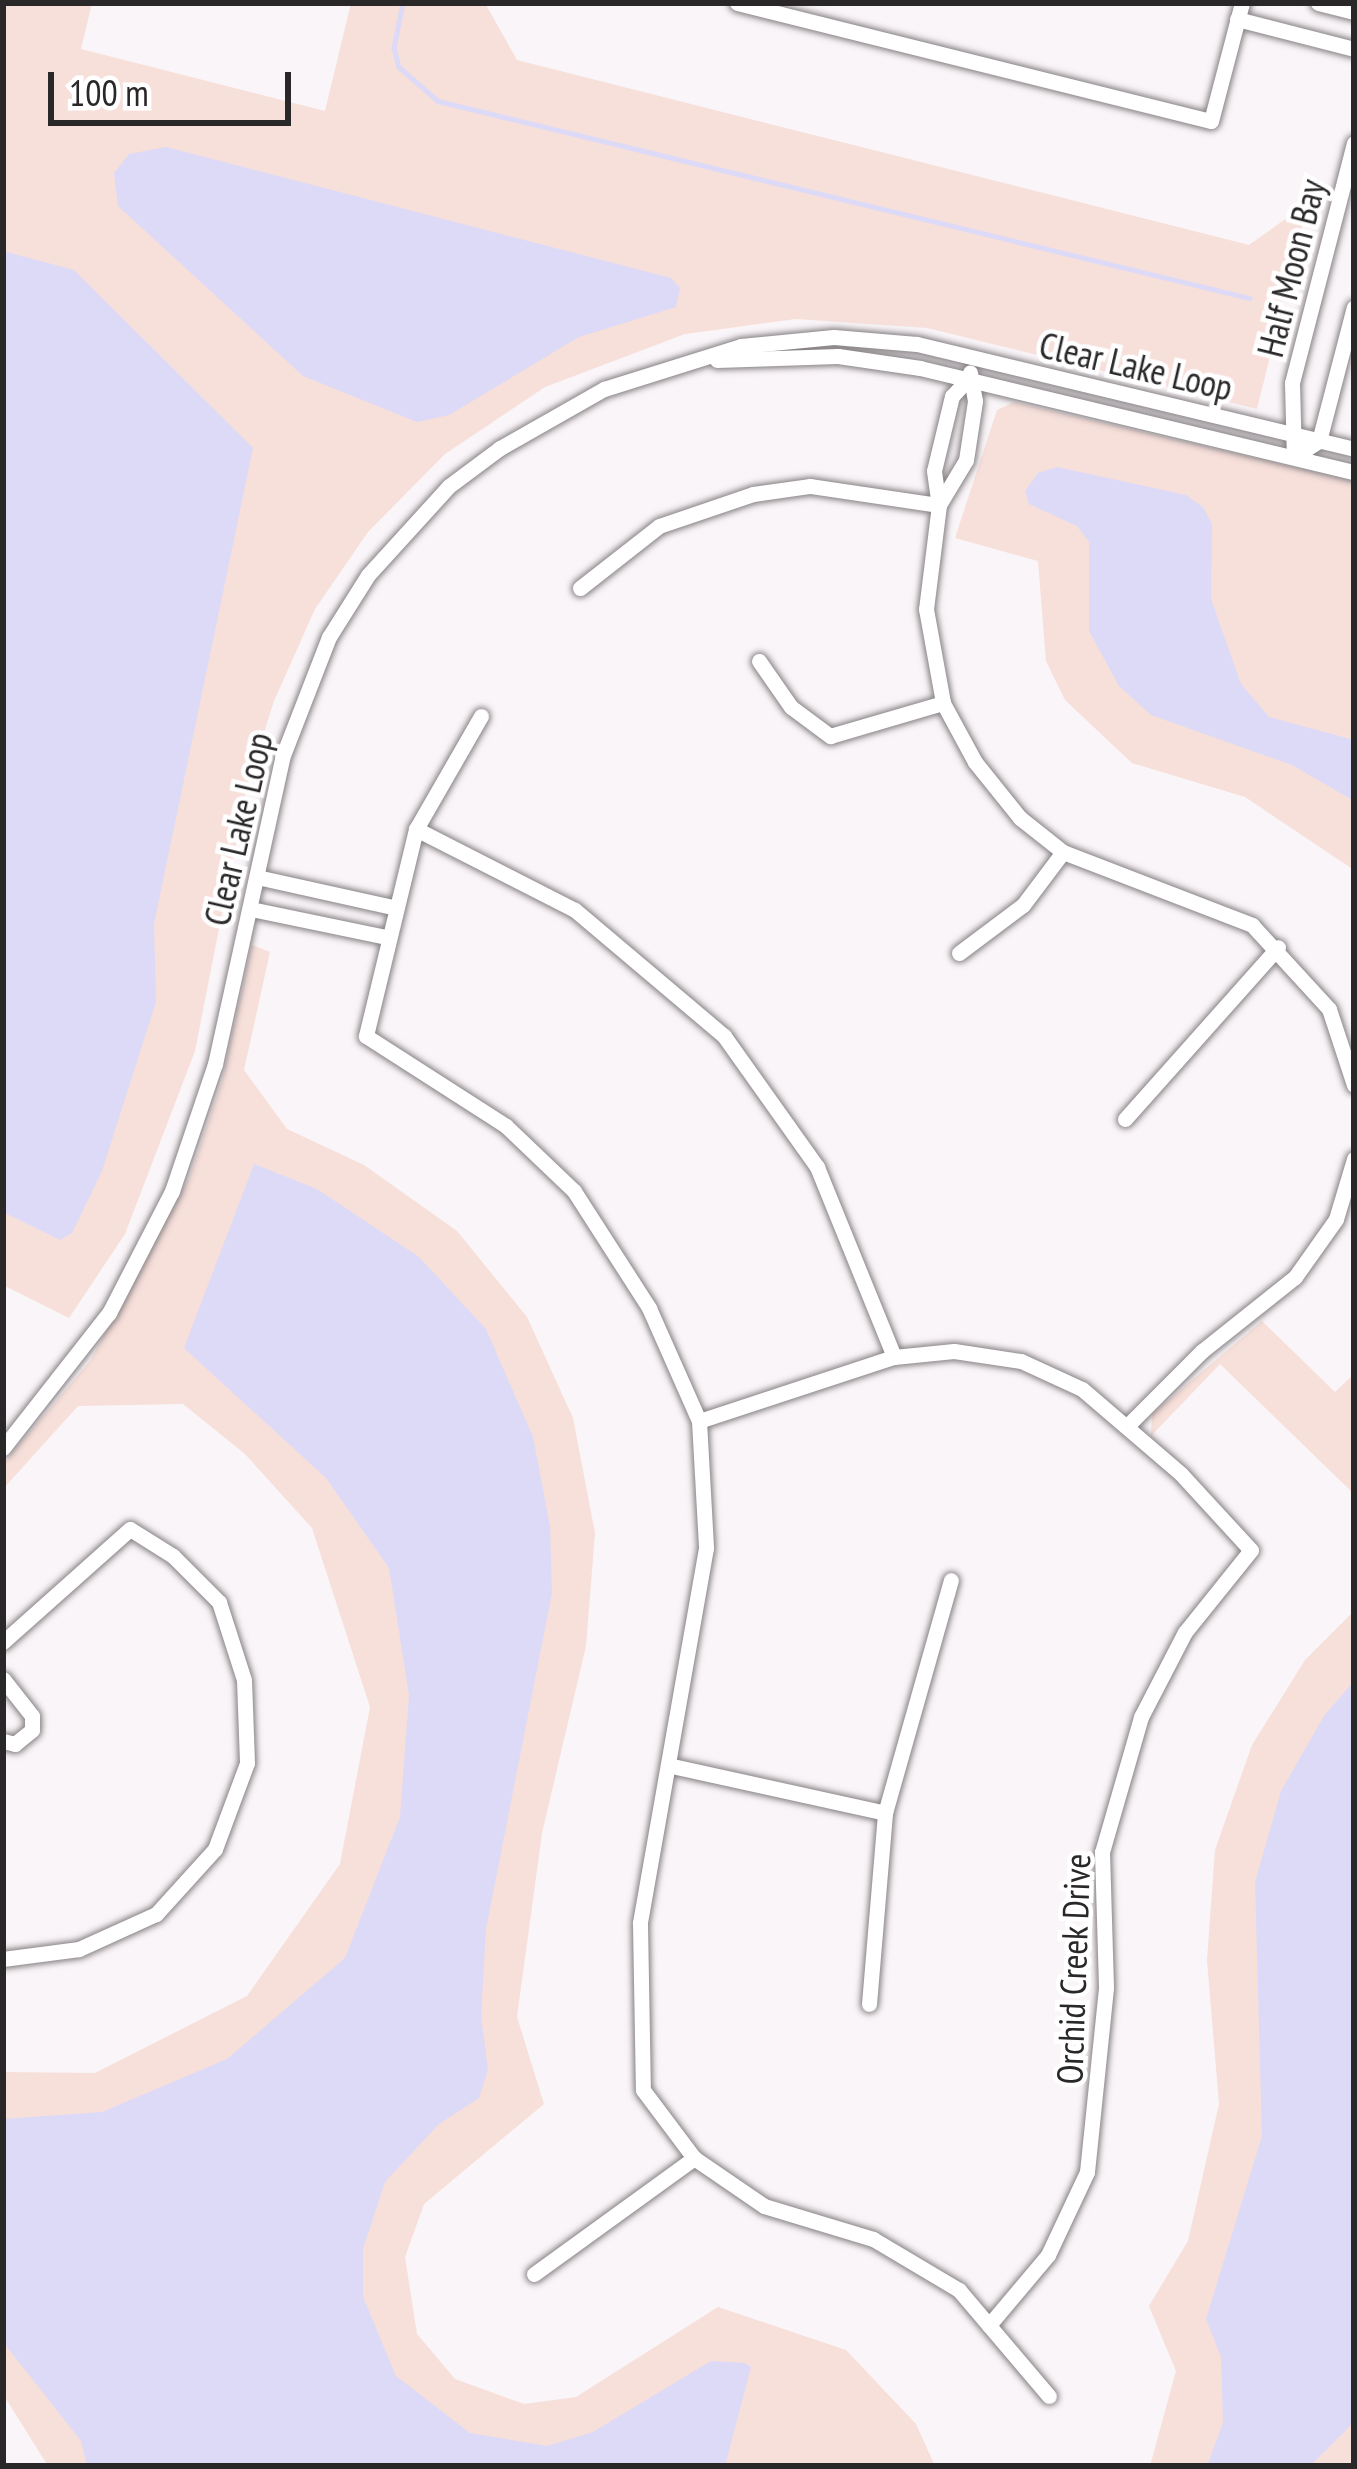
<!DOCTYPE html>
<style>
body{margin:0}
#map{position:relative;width:1357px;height:2469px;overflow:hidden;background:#faf5f8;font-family:"PT Sans Narrow",sans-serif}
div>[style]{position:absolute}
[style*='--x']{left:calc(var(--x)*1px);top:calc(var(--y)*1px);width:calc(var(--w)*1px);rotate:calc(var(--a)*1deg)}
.green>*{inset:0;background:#f7dfda}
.water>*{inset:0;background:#dddaf8}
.stream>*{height:4.5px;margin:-2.25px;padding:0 2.25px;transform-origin:2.25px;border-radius:2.25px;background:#dddaf8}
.roads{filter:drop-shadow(0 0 3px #878285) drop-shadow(0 0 3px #878285)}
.minor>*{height:15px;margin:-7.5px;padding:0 7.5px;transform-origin:7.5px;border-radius:7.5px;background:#fff}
span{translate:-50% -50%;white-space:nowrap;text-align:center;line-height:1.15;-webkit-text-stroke:9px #fff;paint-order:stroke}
.street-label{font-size:36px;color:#292728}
.frame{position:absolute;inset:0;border:6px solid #292728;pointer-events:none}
.scale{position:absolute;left:48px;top:72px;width:243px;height:54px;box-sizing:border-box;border:6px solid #292728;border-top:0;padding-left:15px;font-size:36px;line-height:42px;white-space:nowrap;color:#292728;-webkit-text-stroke:9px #fff;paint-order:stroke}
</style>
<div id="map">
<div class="green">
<div style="clip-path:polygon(3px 3px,92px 3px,81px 49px,325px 111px,351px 3px,485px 3px,517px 60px,1249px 245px,1308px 203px,1257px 409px,927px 328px,796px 319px,685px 334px,545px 387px,445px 454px,368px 532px,315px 609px,274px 701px,247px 786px,195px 1051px,125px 1234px,69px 1318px,3px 1285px)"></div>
<div style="clip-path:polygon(1014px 402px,1354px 481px,1354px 870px,1245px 797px,1132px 763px,1065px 700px,1046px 661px,1038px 561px,955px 538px,997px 410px)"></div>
<div style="clip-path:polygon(252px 945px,270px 952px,244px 1070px,287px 1129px,364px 1165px,457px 1231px,527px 1317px,573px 1418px,595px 1533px,586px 1646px,542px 1833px,517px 2017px,544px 2104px,424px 2204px,405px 2257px,417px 2334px,455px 2379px,524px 2404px,576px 2397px,718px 2307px,846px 2350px,916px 2424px,935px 2466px,48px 2466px,3px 2394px,3px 2072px,95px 2073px,247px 1996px,340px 1864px,370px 1707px,312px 1528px,245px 1454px,183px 1404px,78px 1406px,3px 1489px,3px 1464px,90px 1361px,189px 1178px,222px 1081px)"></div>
<div style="clip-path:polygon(1262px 1321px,1335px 1392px,1354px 1374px,1354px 1494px,1220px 1364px,1151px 1436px,1152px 1414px)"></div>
<div style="clip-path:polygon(1354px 1611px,1354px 2466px,1150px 2466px,1176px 2371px,1149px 2306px,1188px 2241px,1219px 2104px,1207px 1960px,1215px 1850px,1252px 1745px,1305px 1660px)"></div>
</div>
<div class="water">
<div style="clip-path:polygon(166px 147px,671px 278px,680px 288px,676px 307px,579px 337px,449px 415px,417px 422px,303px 376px,118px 206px,114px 173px,129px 154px)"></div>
<div style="clip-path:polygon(3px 251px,74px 270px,253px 448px,154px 924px,156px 1002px,102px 1171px,72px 1233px,60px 1240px,3px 1212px)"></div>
<div style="clip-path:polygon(1057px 467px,1186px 495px,1203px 507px,1212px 524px,1211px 599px,1241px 684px,1269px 717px,1354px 740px,1354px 801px,1292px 765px,1151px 715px,1119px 686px,1089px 631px,1089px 542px,1077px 526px,1029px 504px,1025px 491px,1038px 473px)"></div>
<div style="clip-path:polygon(254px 1164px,317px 1189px,419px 1257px,486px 1329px,533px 1437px,550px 1526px,552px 1593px,486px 1929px,481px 2016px,488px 2070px,479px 2098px,439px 2124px,385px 2182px,363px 2249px,363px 2297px,396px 2376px,470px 2433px,547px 2446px,593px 2432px,711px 2361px,745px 2363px,751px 2367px,725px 2466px,87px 2466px,81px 2441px,3px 2342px,3px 2119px,102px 2112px,227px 2059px,345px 1958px,400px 1817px,409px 1695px,389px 1568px,326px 1478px,184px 1348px)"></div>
<div style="clip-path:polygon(1354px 1681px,1354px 2422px,1310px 2466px,1207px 2466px,1223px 2423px,1221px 2357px,1206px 2319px,1262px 2136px,1255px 1882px,1281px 1791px,1324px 1716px)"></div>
</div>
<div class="stream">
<div style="--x:403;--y:3;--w:46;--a:101.3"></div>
<div style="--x:394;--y:48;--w:20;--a:75"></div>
<div style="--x:399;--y:67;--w:52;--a:41.1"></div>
<div style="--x:438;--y:101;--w:835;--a:13.65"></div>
</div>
<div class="roads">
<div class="minor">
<div style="--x:737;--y:3;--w:488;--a:14"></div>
<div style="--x:1211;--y:121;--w:122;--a:-75.3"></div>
<div style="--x:1318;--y:3;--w:37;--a:14"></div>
<div style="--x:1237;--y:19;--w:121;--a:14.4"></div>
<div style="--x:1354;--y:143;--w:248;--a:104.5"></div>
<div style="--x:1292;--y:383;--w:74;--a:88.5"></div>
<div style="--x:1294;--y:457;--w:30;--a:-33"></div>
<div style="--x:1319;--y:441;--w:138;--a:-75.4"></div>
<div style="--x:717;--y:360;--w:121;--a:-1.9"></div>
<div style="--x:838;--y:356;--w:83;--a:8.3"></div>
<div style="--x:920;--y:368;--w:446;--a:13.5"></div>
<div style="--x:968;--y:379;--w:23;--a:133"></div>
<div style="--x:952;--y:396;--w:77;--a:103.5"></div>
<div style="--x:934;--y:471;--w:34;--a:82"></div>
<div style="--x:939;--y:505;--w:105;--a:97.1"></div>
<div style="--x:926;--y:609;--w:96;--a:79.7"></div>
<div style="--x:943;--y:703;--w:67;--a:61.5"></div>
<div style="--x:975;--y:762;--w:72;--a:51.2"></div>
<div style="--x:1020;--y:818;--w:55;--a:38.3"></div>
<div style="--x:1063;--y:852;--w:203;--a:21.1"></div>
<div style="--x:1252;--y:925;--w:114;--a:47.5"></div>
<div style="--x:1329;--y:1009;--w:80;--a:71.8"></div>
<div style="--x:939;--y:505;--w:52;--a:-59"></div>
<div style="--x:966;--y:460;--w:60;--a:-81.3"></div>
<div style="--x:975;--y:401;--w:29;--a:-100"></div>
<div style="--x:580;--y:588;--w:100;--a:-38.1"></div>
<div style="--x:659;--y:526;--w:99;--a:-18.8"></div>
<div style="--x:753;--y:494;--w:58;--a:-8"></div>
<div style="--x:810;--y:486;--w:130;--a:8.4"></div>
<div style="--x:759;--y:661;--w:56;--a:55.2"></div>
<div style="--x:791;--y:707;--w:49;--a:36.6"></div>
<div style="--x:830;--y:736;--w:118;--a:-16.3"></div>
<div style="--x:481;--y:716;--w:130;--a:119.9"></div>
<div style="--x:416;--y:829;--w:213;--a:103.6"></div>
<div style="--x:366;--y:1036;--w:166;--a:32.7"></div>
<div style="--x:506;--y:1126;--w:94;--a:43.7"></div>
<div style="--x:574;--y:1191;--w:139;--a:57.3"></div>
<div style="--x:649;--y:1308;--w:124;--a:66.1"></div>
<div style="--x:699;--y:1421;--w:127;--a:86.8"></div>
<div style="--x:706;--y:1548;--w:381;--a:100"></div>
<div style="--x:640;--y:1923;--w:167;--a:89"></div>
<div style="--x:643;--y:2090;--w:85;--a:53.1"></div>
<div style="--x:694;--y:2158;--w:85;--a:34.4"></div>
<div style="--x:764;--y:2206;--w:114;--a:16.8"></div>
<div style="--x:873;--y:2239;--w:100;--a:30.7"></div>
<div style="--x:959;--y:2290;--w:139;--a:49.7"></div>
<div style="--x:416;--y:829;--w:178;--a:27"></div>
<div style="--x:575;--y:910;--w:195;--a:40.2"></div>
<div style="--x:724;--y:1036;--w:161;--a:54.6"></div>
<div style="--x:817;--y:1167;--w:205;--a:67.9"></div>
<div style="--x:257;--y:877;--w:138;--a:12.5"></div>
<div style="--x:251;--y:909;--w:138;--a:11.7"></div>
<div style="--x:959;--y:953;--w:80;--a:-36.9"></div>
<div style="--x:1023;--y:905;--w:66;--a:-53"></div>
<div style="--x:1125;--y:1119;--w:230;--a:-48.3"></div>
<div style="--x:699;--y:1421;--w:205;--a:-18.2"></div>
<div style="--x:894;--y:1357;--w:60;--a:-5.7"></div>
<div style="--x:954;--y:1351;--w:68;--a:8.5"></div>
<div style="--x:1021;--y:1361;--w:67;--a:24.7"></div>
<div style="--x:1082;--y:1389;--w:130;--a:40.6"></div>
<div style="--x:1181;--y:1474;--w:103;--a:47.4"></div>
<div style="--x:1251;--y:1550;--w:105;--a:128.8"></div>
<div style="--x:1185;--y:1632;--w:96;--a:117.4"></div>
<div style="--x:1141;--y:1717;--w:141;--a:106.1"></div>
<div style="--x:1102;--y:1852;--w:136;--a:88.3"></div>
<div style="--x:1106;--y:1988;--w:185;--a:95.9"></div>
<div style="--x:1087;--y:2172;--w:92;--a:115.2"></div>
<div style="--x:1048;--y:2255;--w:92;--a:130.1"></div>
<div style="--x:1127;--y:1426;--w:106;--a:-45"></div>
<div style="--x:1202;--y:1351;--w:119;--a:-38.5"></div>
<div style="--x:1295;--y:1277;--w:71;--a:-54.7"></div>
<div style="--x:1336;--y:1219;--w:63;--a:-73.3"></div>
<div style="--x:3;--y:1448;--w:172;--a:-51.9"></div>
<div style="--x:109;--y:1313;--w:137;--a:-62.7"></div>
<div style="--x:172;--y:1191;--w:134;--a:-71.3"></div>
<div style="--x:215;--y:1064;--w:313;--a:-77.6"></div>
<div style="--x:282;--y:758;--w:130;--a:-68.8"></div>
<div style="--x:329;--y:637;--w:73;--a:-57.8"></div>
<div style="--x:368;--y:575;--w:120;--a:-47.7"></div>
<div style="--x:449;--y:486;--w:64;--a:-36.7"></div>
<div style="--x:500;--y:448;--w:120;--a:-29.6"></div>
<div style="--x:604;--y:389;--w:144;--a:-17.4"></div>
<div style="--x:741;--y:346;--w:93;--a:-5.5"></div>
<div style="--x:834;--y:337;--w:83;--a:4.8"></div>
<div style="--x:917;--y:344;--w:449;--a:13.5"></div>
<div style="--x:3;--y:1642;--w:170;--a:-41.7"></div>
<div style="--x:130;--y:1529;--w:51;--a:32.1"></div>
<div style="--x:173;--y:1556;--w:65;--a:45"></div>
<div style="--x:219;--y:1602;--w:82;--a:72.2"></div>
<div style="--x:244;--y:1680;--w:83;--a:87.9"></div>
<div style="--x:247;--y:1763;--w:92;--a:110.4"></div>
<div style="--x:215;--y:1849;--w:88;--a:132.2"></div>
<div style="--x:156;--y:1914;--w:85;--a:155.6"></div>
<div style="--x:79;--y:1949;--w:77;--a:172.5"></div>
<div style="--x:3;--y:1679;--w:47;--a:51.9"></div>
<div style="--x:32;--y:1716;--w:14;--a:90"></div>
<div style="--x:32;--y:1730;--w:22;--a:141"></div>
<div style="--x:15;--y:1744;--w:12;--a:-166"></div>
<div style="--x:672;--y:1766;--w:218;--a:12.4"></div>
<div style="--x:869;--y:2004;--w:192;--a:-85.2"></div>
<div style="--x:885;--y:1813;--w:242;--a:-74.2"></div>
<div style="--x:534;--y:2274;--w:198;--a:-35.9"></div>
</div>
</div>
<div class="street-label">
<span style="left:1291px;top:268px;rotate:-76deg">Half Moon Bay</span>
<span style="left:1136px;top:366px;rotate:13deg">Clear Lake Loop</span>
<span style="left:238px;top:829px;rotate:-77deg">Clear Lake Loop</span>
<span style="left:1073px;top:1969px;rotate:-88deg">Orchid Creek Drive</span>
</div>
<div class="frame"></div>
<div class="scale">100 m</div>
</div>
